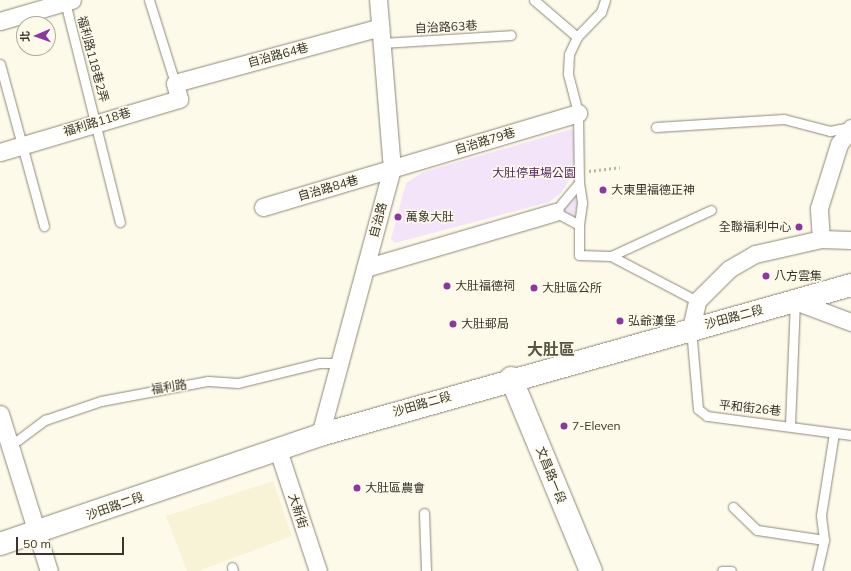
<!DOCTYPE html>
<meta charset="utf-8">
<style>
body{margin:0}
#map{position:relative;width:851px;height:571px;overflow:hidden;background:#fefaea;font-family:Mulish,"Noto Sans TC",sans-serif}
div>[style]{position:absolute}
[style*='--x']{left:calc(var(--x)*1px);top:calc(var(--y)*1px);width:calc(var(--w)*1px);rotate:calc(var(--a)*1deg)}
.built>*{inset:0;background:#f8f2d6}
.green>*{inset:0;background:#f4e4f9}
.path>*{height:2.5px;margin-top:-1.25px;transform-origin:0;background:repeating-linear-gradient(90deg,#b9b5a8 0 2px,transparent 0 5px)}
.roads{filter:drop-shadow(0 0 1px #8d8876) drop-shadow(0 0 1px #8d8876)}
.service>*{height:9px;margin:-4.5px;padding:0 4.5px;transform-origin:4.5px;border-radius:4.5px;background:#fff}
.minor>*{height:17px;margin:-8.5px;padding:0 8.5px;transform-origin:8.5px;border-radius:8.5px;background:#fff}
.tertiary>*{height:22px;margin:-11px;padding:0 11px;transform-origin:11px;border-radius:11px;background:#fff}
.dots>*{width:11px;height:11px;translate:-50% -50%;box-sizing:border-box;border:2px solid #fefaea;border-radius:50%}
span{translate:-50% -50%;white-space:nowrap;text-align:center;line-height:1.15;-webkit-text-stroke:3px #fefaea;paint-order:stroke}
.street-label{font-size:12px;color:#37352d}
.park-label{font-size:12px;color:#532361}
.poi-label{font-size:12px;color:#37352d}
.left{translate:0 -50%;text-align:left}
.right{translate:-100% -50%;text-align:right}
.district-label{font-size:16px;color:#585443;font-weight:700}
.north{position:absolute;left:16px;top:16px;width:40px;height:40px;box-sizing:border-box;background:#fefaea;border:1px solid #aeab9e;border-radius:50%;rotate:268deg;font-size:11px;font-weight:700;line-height:16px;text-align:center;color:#37352d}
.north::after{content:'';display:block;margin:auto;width:14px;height:18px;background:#8c36a3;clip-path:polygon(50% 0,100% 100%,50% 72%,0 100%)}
.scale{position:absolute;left:16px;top:537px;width:108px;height:18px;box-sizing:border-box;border:2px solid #37352d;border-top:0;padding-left:5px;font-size:12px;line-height:14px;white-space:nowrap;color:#37352d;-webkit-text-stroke:3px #fefaea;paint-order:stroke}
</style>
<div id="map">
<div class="built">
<div style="clip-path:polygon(273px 481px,292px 536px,199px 571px,187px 571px,166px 516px)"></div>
</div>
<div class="green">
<div style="clip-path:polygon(572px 129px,576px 136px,573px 174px,561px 193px,549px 202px,395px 243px,391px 239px,406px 183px,423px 172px)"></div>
<div style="clip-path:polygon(573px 194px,579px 199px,574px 219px,562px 209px)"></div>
</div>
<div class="path">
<div style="--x:589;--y:171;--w:31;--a:-7"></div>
</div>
<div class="roads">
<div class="service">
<div style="--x:149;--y:0;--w:87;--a:72.6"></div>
<div style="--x:534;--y:0;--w:57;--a:40.7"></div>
<div style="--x:605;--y:0;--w:13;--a:108"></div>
<div style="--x:601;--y:12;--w:35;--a:134"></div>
<div style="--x:577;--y:37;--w:19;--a:115"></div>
<div style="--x:569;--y:54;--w:20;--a:93"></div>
<div style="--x:568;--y:74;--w:40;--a:75.6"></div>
<div style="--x:578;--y:113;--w:70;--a:89.2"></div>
<div style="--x:579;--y:183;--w:38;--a:130"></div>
<div style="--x:555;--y:212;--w:27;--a:28"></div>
<div style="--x:579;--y:225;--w:30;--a:90"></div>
<div style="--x:579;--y:255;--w:32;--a:2"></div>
<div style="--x:611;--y:256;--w:97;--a:27.6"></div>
<div style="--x:65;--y:2;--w:227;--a:76"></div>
<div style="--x:382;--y:43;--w:129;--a:-3.5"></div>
<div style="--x:0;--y:64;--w:168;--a:74.8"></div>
<div style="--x:656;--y:127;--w:128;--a:-3.6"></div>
<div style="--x:784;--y:119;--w:48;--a:14.6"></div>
<div style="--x:830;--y:131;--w:21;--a:-11"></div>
<div style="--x:579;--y:183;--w:20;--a:81"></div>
<div style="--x:582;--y:203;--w:22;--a:98"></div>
<div style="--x:611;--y:256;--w:110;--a:-24.7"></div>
<div style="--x:691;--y:329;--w:80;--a:85"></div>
<div style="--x:698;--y:409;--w:11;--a:38"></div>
<div style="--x:707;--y:416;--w:145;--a:7.5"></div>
<div style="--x:790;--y:425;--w:124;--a:-87.7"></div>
<div style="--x:8;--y:441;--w:10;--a:-6"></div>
<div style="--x:18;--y:440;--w:34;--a:-37"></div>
<div style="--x:45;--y:420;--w:59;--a:-18.7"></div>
<div style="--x:101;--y:401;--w:109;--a:-10.6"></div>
<div style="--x:208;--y:381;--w:30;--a:4"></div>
<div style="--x:238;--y:383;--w:83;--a:-13.9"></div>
<div style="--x:319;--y:363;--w:20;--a:0"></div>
<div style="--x:733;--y:507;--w:33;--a:44"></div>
<div style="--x:757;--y:530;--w:68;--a:8.5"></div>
<div style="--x:424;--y:513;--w:58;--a:88"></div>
<div style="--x:232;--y:567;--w:4;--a:76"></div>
<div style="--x:722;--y:571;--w:9;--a:0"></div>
<div style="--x:817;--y:571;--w:32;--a:-77"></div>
<div style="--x:824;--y:540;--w:25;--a:-97"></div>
<div style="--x:821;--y:515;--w:83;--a:-81"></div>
</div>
<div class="minor">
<div style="--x:0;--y:21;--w:75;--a:-16.3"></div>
<div style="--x:0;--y:152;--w:187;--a:-16.5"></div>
<div style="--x:179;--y:99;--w:16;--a:-104"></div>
<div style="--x:175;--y:83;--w:213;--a:-15.2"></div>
<div style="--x:263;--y:207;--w:329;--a:-16.6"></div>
<div style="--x:821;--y:239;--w:31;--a:-94"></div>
<div style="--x:819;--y:208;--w:67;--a:-72.6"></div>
<div style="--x:839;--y:144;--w:20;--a:-53"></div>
<div style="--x:365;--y:268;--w:198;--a:-16.4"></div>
<div style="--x:795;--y:301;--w:60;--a:20.6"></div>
<div style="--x:691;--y:328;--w:28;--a:-77"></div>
<div style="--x:697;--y:301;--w:45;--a:-45"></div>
<div style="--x:729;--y:269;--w:30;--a:-30"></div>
<div style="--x:755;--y:254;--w:68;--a:-12.8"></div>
<div style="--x:821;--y:239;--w:30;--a:2"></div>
<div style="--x:0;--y:414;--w:164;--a:72.7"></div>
<div style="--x:320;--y:435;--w:276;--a:-74.9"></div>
<div style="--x:392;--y:169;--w:170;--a:-94.7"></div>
<div style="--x:278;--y:450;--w:127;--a:71.7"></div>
</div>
<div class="tertiary">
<div style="--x:511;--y:378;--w:209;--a:67.5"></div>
<div style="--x:0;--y:544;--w:338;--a:-18.8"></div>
<div style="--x:320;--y:435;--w:552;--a:-15.77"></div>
</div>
</div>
<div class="dots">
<div style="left:603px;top:190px;background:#8c36a3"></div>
<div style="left:398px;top:217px;background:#8c36a3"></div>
<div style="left:799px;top:227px;background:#8c36a3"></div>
<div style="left:766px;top:276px;background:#8c36a3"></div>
<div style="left:447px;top:286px;background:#8c36a3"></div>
<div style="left:534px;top:288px;background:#8c36a3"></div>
<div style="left:620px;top:321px;background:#8c36a3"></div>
<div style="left:453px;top:324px;background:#8c36a3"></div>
<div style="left:564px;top:426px;background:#8c36a3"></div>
<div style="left:357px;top:488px;background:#8c36a3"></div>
</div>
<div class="street-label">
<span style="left:446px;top:27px;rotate:-3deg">自治路63巷</span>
<span style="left:278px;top:55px;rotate:-15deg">自治路64巷</span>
<span style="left:93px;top:59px;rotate:75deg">福利路118巷2弄</span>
<span style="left:97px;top:122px;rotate:-17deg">福利路118巷</span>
<span style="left:485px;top:141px;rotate:-17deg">自治路79巷</span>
<span style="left:328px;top:188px;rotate:-16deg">自治路84巷</span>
<span style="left:378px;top:220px;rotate:-75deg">自治路</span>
<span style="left:734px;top:317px;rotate:-15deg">沙田路二段</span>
<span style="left:169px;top:387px;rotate:-9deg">福利路</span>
<span style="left:422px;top:404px;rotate:-16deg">沙田路二段</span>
<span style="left:750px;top:408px;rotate:6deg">平和街26巷</span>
<span style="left:551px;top:475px;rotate:68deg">文昌路一段</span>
<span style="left:115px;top:506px;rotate:-19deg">沙田路二段</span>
<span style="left:298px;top:511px;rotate:72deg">大新街</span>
</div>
<div class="park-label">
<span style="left:534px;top:173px">大肚停車場公園</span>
</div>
<div class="poi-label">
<span class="left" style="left:611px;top:190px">大東里福德正神</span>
<span class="left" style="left:406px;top:217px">萬象大肚</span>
<span class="right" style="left:791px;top:227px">全聯福利中心</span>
<span class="left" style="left:774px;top:276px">八方雲集</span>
<span class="left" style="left:455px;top:286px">大肚福德祠</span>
<span class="left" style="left:542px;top:288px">大肚區公所</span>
<span class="left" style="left:628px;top:321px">弘爺漢堡</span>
<span class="left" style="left:461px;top:324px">大肚郵局</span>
<span class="left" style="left:572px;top:426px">7-Eleven</span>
<span class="left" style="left:365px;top:488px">大肚區農會</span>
</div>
<div class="district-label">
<span style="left:551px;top:349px">大肚區</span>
</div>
<div class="north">北</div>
<div class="scale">50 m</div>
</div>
